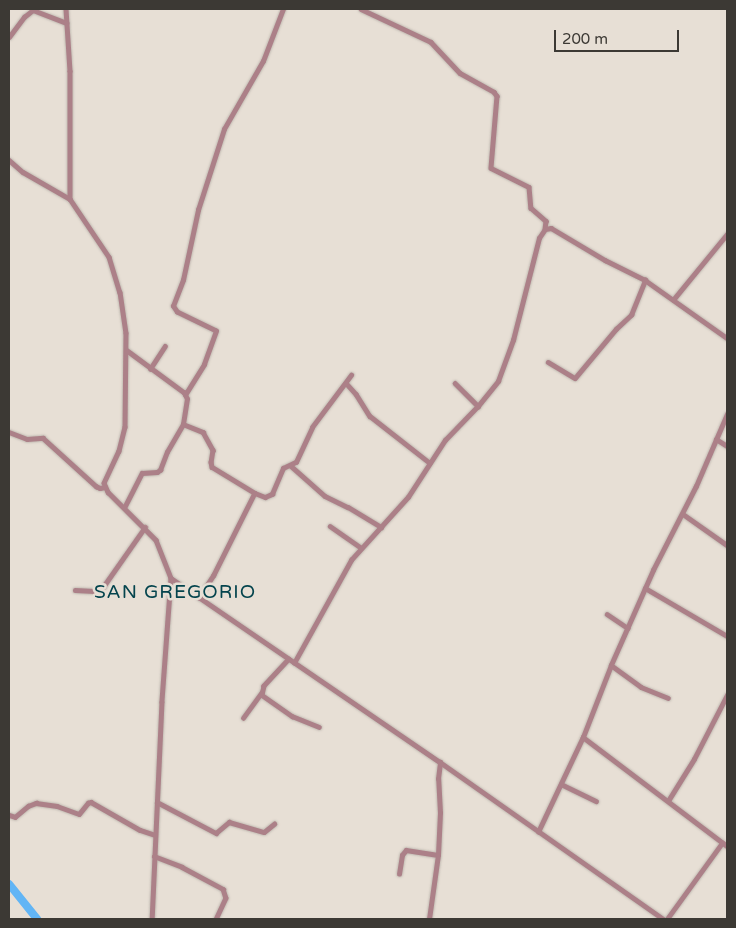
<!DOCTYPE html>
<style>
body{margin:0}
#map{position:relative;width:736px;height:928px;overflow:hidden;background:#e7dfd5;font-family:"Varela Round",sans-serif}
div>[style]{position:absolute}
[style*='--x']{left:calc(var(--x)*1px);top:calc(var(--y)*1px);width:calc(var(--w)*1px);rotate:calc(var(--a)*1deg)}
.river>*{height:8px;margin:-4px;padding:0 4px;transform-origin:4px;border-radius:4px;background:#62b5f5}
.roads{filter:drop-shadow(0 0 1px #c1bab2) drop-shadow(0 0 1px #c1bab2)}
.minor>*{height:4.5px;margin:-2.25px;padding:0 2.25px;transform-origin:2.25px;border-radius:2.25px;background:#ac8088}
span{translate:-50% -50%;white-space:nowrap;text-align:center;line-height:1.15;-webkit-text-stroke:5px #e7dfd5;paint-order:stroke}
.neighbourhood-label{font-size:19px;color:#04444d;letter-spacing:1px}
.frame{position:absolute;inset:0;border:10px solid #3c3934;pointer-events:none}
.scale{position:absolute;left:554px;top:30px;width:125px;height:22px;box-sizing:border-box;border:2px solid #3c3934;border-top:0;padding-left:6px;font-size:15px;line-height:18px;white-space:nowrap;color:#3c3934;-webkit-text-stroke:4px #e7dfd5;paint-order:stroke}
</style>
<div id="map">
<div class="river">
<div style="--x:9;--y:884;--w:45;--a:51.3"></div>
</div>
<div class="roads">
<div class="minor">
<div style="--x:66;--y:9;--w:62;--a:86.3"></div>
<div style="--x:70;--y:71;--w:128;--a:90"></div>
<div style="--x:361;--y:9;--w:77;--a:25.2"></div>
<div style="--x:431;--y:42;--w:42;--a:46.9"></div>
<div style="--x:460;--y:73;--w:39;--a:29"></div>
<div style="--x:494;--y:92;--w:5;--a:53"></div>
<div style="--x:497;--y:96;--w:72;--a:94.8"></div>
<div style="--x:491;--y:168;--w:42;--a:26.6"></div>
<div style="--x:529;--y:187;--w:21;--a:85"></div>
<div style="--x:531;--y:208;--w:20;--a:41"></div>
<div style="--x:546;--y:221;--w:8;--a:97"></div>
<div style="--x:545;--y:229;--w:6;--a:-9"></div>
<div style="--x:551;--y:228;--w:63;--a:30.7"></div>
<div style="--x:605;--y:260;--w:45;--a:26.6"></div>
<div style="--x:645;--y:280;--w:100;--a:35.3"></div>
<div style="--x:9;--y:37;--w:25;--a:-53"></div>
<div style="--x:24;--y:17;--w:11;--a:-38"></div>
<div style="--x:33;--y:10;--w:36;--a:21"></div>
<div style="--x:9;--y:160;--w:18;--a:41"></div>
<div style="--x:23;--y:172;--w:54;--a:29.9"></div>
<div style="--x:70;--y:199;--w:70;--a:56.1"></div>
<div style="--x:109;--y:257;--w:37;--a:73"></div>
<div style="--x:120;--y:292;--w:41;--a:81.7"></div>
<div style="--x:126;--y:333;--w:94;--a:90.6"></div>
<div style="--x:125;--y:427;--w:25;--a:104"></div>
<div style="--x:119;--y:451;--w:35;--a:115"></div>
<div style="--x:104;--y:483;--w:10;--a:66"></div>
<div style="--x:108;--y:492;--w:68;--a:45"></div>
<div style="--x:156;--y:540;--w:41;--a:68.5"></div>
<div style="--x:171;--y:578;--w:124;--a:94.2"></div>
<div style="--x:162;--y:702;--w:217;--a:92.6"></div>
<div style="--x:673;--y:300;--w:85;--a:-50.7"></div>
<div style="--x:548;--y:362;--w:31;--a:31"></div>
<div style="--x:575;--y:378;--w:64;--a:-50.1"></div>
<div style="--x:616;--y:329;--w:21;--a:-43"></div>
<div style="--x:631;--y:315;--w:38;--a:-68"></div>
<div style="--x:150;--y:369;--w:27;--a:-57"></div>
<div style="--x:346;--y:383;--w:15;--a:48"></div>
<div style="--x:356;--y:394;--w:26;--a:58"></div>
<div style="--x:370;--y:416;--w:76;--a:38.1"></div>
<div style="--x:455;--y:383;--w:33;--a:45"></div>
<div style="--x:185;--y:395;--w:36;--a:-58"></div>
<div style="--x:204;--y:364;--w:35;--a:-70"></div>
<div style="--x:216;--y:331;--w:43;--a:-154"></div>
<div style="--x:177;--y:312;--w:7;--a:-124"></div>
<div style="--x:173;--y:306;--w:28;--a:-69"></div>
<div style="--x:183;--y:280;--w:72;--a:-77.9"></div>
<div style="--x:198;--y:210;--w:85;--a:-72.2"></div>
<div style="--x:224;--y:129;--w:78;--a:-60.2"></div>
<div style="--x:263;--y:61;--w:56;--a:-69"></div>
<div style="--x:183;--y:424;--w:22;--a:22"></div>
<div style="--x:203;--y:432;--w:21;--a:61"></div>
<div style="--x:213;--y:450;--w:12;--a:99"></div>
<div style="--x:211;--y:462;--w:5;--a:79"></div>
<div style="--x:212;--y:467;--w:50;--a:31.2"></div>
<div style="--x:255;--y:493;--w:92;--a:116.6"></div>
<div style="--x:214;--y:575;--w:27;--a:123"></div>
<div style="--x:9;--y:432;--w:19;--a:21"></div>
<div style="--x:27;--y:439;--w:16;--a:-4"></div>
<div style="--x:43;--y:438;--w:72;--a:42.2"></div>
<div style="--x:96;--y:486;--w:4;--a:27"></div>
<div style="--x:100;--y:488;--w:5;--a:-11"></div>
<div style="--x:716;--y:439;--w:13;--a:32"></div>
<div style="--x:291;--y:466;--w:45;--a:41.4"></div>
<div style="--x:325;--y:496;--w:25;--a:26"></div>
<div style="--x:348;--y:507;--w:39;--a:31"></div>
<div style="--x:255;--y:493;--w:11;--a:22"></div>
<div style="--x:265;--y:497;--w:8;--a:-23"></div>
<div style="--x:272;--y:494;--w:28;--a:-67"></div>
<div style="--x:283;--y:468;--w:14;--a:-25"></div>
<div style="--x:296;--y:462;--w:38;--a:-65"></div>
<div style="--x:312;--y:427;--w:65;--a:-53.1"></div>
<div style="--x:124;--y:508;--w:39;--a:-63"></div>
<div style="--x:142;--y:473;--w:15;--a:-4"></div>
<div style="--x:157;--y:472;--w:4;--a:-34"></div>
<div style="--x:160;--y:470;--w:19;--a:-69"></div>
<div style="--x:167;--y:452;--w:32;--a:-60"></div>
<div style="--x:183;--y:424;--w:25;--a:-81"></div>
<div style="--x:187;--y:399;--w:7;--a:-117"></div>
<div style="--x:184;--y:393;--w:71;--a:-143.6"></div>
<div style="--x:683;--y:514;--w:54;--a:35.2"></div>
<div style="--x:330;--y:526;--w:38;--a:35"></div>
<div style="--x:171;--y:578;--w:326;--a:34.4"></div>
<div style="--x:440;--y:762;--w:273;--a:35.1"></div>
<div style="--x:645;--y:588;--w:95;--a:30.3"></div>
<div style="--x:75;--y:590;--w:19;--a:3"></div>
<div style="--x:94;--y:591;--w:10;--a:-24"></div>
<div style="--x:103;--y:587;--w:73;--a:-55"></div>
<div style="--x:607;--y:614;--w:25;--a:34"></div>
<div style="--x:289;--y:659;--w:37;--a:133"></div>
<div style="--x:264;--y:686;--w:9;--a:103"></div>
<div style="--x:262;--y:695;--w:37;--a:35"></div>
<div style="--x:292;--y:716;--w:29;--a:22"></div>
<div style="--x:294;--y:663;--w:118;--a:-61"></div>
<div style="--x:351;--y:560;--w:85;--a:-47.9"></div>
<div style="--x:408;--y:497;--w:68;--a:-57"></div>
<div style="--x:445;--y:440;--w:47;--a:-45.9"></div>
<div style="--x:478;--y:406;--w:32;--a:-51"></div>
<div style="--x:498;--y:381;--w:44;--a:-69.9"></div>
<div style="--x:513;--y:340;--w:105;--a:-75.7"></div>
<div style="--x:539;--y:238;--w:11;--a:-56"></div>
<div style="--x:611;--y:665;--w:37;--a:36"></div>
<div style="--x:641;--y:687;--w:29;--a:22"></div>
<div style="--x:243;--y:718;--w:32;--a:-54"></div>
<div style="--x:583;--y:737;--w:181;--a:37.1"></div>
<div style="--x:561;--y:784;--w:39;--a:26"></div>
<div style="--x:668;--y:801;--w:49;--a:-58.2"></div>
<div style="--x:694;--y:759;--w:72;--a:-62.7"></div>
<div style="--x:157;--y:802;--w:67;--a:27.7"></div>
<div style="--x:216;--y:833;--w:17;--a:-40"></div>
<div style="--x:229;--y:822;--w:36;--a:16"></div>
<div style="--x:264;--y:832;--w:13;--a:-39"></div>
<div style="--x:9;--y:815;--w:6;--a:18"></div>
<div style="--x:15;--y:817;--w:17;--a:-40"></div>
<div style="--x:28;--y:806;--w:9;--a:-21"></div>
<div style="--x:36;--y:803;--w:21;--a:8"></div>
<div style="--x:57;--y:806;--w:23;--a:20"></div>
<div style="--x:79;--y:814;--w:14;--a:-51"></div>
<div style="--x:88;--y:803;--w:3;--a:-18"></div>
<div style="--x:91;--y:802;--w:56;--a:29.7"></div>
<div style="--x:140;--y:830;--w:16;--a:18"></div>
<div style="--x:538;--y:832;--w:105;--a:-64.7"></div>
<div style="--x:583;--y:737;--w:77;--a:-68.7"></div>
<div style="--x:611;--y:665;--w:104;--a:-66.1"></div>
<div style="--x:653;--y:570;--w:94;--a:-62.9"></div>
<div style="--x:696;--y:486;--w:78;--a:-66.7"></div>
<div style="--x:154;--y:856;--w:30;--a:21"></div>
<div style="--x:182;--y:867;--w:47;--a:28.2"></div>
<div style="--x:223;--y:889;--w:9;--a:72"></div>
<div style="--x:226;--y:898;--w:23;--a:115"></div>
<div style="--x:399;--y:874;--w:19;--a:-81"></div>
<div style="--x:402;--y:855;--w:6;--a:-51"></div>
<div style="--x:406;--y:850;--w:32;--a:9"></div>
<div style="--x:429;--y:919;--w:65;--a:-82"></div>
<div style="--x:438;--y:855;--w:42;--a:-87.3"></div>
<div style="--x:440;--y:813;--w:34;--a:-93"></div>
<div style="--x:438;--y:779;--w:17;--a:-83"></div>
<div style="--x:667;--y:919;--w:94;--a:-54.1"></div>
</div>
</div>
<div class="neighbourhood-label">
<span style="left:175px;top:593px">SAN GREGORIO</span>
</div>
<div class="frame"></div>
<div class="scale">200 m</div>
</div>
